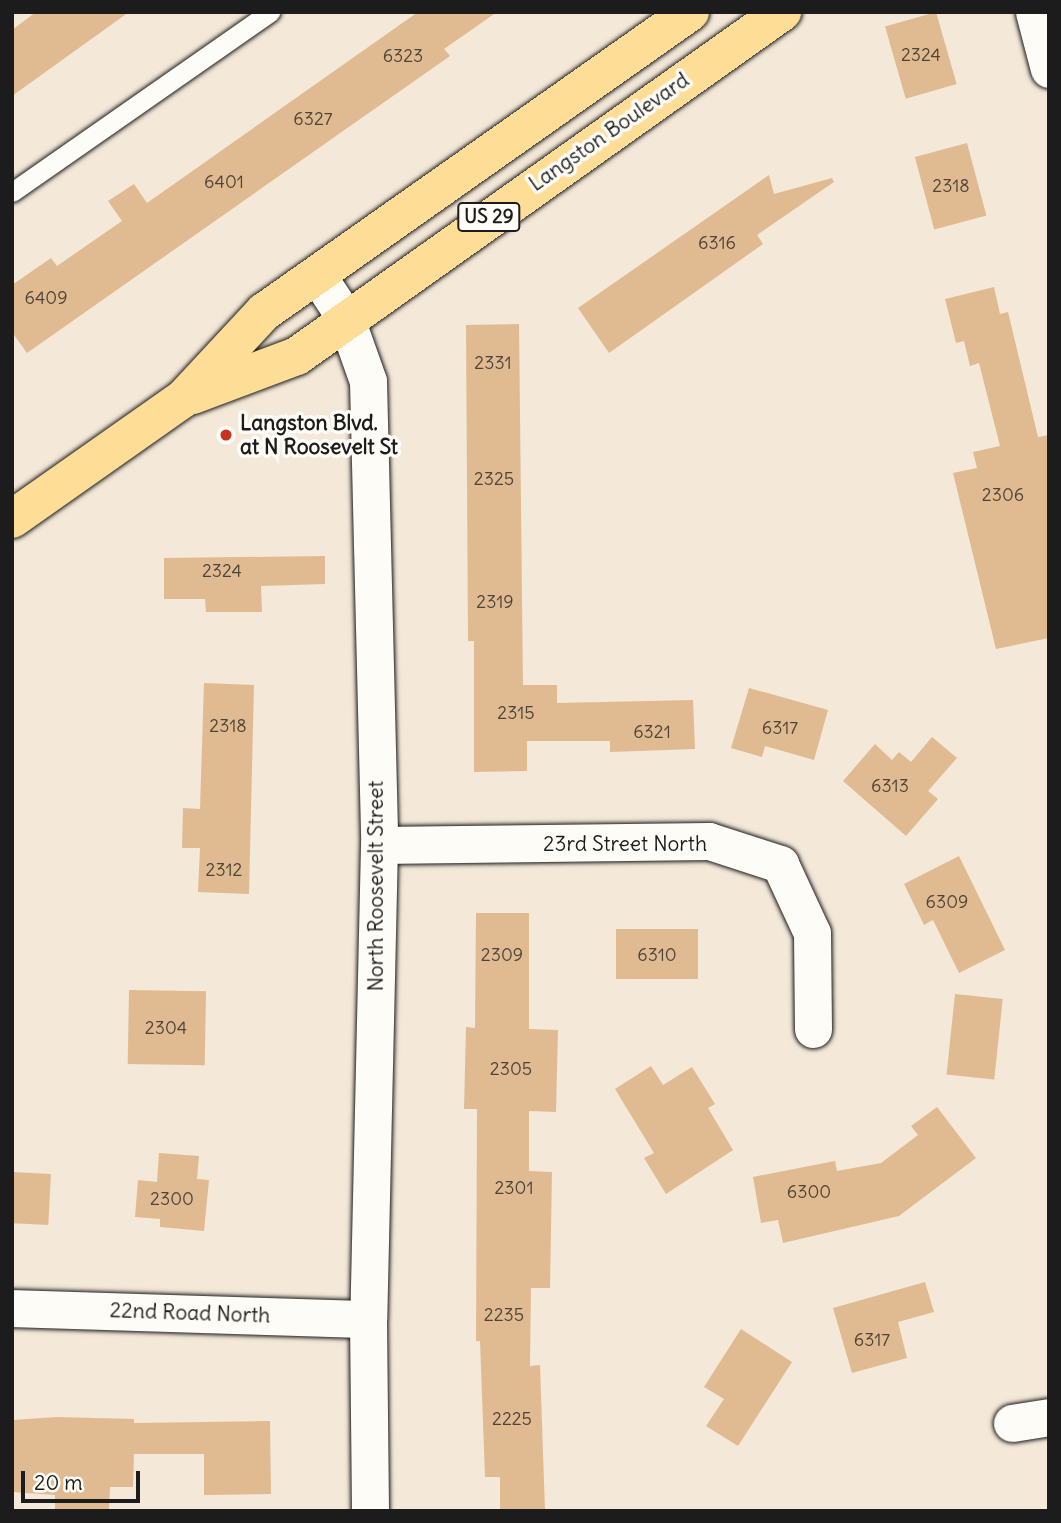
<!DOCTYPE html>
<style>
body{margin:0}
#map{position:relative;width:1061px;height:1523px;overflow:hidden;background:#f4e8d8;font-family:Delius,sans-serif}
div>[style]{position:absolute}
[style*='--x']{left:calc(var(--x)*1px);top:calc(var(--y)*1px);width:calc(var(--w)*1px);rotate:calc(var(--a)*1deg)}
.building>*{inset:0;background:#e0bb91;transform-origin:0 0}
.roads{filter:drop-shadow(0 0 2px #1c1c1c) drop-shadow(0 0 2px #1c1c1c)}
.service>*{height:19px;margin:-9.5px;padding:0 9.5px;transform-origin:9.5px;border-radius:9.5px;background:#fdfcf7}
.minor>*{height:37px;margin:-18.5px;padding:0 18.5px;transform-origin:18.5px;border-radius:18.5px;background:#fdfcf7}
.primary>*{height:38px;margin:-19px;padding:0 19px;transform-origin:19px;border-radius:19px;background:#fedd96}
.dots>*{width:19px;height:19px;translate:-50% -50%;box-sizing:border-box;border:4px solid #fdfcf7;border-radius:50%}
span{translate:-50% -50%;white-space:nowrap;text-align:center;line-height:1.15;-webkit-text-stroke:7px #fdfcf7;paint-order:stroke}
.number-label{font-size:18px;color:#4d4439}
.number-label span{-webkit-text-stroke-width:0}
.shield-label span{padding:2px 5px;background:#fdfcf7;border:2px solid;border-radius:5px;-webkit-text-stroke-width:0}
.shield-label{font-size:19px;color:#1c1c1c;font-weight:700}
.street-label{font-size:21px;color:#1c1c1c}
.poi-label{font-size:21px;color:#1c1c1c;font-weight:700}
.left{translate:0 -50%;text-align:left}
.frame{position:absolute;inset:0;border:14px solid #1c1c1c;pointer-events:none}
.scale{position:absolute;left:21px;top:1471px;width:119px;height:32px;box-sizing:border-box;border:4px solid #1c1c1c;border-top:0;padding-left:9px;font-size:21px;line-height:24px;white-space:nowrap;color:#1c1c1c;-webkit-text-stroke:5px #fdfcf7;paint-order:stroke}
</style>
<div id="map">
<div class="building">
<div style="clip-path:polygon(36px 12px,129px 12px,12px 96px,12px 30px)"></div>
<div style="clip-path:polygon(418px 12px,497px 12px,444px 49px,450px 56px,27px 353px,12px 332px,12px 285px,51px 258px,57px 266px,122px 221px,108px 201px,134px 184px,147px 203px)"></div>
<div style="left:936px;top:12px;width:75px;height:53px;rotate:74deg"></div>
<div style="left:967px;top:143px;width:75px;height:54px;rotate:75deg"></div>
<div style="clip-path:polygon(769px 175px,774px 194px,832px 178px,834px 182px,757px 235px,763px 244px,609px 353px,578px 308px)"></div>
<div style="clip-path:polygon(994px 287px,1000px 314px,1008px 312px,1038px 437px,1049px 435px,1049px 638px,996px 649px,953px 473px,977px 468px,973px 452px,1000px 446px,979px 363px,970px 366px,964px 341px,956px 343px,945px 299px)"></div>
<div style="clip-path:polygon(519px 324px,523px 685px,557px 685px,557px 703px,693px 700px,695px 749px,610px 752px,610px 741px,527px 741px,527px 771px,474px 772px,474px 641px,468px 641px,466px 325px)"></div>
<div style="clip-path:polygon(325px 556px,325px 584px,261px 586px,262px 612px,206px 612px,205px 599px,164px 599px,164px 558px)"></div>
<div style="clip-path:polygon(204px 683px,254px 685px,249px 894px,198px 892px,200px 848px,182px 848px,183px 808px,200px 809px)"></div>
<div style="clip-path:polygon(749px 688px,828px 710px,814px 760px,765px 746px,762px 757px,731px 748px)"></div>
<div style="clip-path:polygon(932px 737px,957px 758px,928px 791px,938px 799px,906px 836px,843px 781px,875px 744px,892px 760px,899px 752px,911px 762px)"></div>
<div style="clip-path:polygon(959px 856px,1005px 950px,959px 973px,933px 920px,924px 925px,904px 884px)"></div>
<div style="clip-path:polygon(476px 913px,529px 913px,529px 1029px,558px 1030px,556px 1112px,529px 1111px,529px 1171px,552px 1172px,550px 1288px,531px 1288px,530px 1366px,540px 1365px,545px 1511px,500px 1511px,500px 1477px,485px 1477px,480px 1341px,476px 1341px,477px 1109px,464px 1109px,466px 1027px,475px 1028px)"></div>
<div style="left:698px;top:929px;width:50px;height:82px;rotate:90deg"></div>
<div style="left:129px;top:990px;width:77px;height:74px;rotate:1deg"></div>
<div style="left:955px;top:994px;width:48px;height:81px;rotate:6deg"></div>
<div style="clip-path:polygon(651px 1066px,663px 1085px,692px 1067px,715px 1104px,708px 1108px,733px 1150px,666px 1194px,644px 1158px,654px 1153px,615px 1089px)"></div>
<div style="clip-path:polygon(937px 1107px,976px 1158px,899px 1216px,783px 1243px,778px 1220px,761px 1223px,753px 1177px,835px 1161px,837px 1171px,881px 1163px,918px 1135px,911px 1126px)"></div>
<div style="clip-path:polygon(159px 1153px,199px 1156px,197px 1179px,209px 1180px,204px 1231px,160px 1227px,160px 1219px,135px 1217px,138px 1180px,157px 1182px)"></div>
<div style="left:12px;top:1172px;width:39px;height:51px;rotate:3deg"></div>
<div style="clip-path:polygon(925px 1282px,934px 1312px,898px 1322px,907px 1358px,852px 1373px,833px 1308px)"></div>
<div style="clip-path:polygon(741px 1329px,792px 1362px,738px 1446px,706px 1426px,724px 1399px,704px 1387px)"></div>
<div style="clip-path:polygon(57px 1417px,134px 1419px,134px 1423px,270px 1421px,271px 1494px,204px 1495px,204px 1454px,134px 1454px,133px 1487px,110px 1487px,109px 1510px,55px 1511px,55px 1495px,12px 1492px,12px 1420px)"></div>
</div>
<div class="roads">
<div class="service">
<div style="--x:12;--y:192;--w:315;--a:-34.9"></div>
</div>
<div class="minor">
<div style="--x:1034;--y:12;--w:59;--a:75.3"></div>
<div style="--x:317;--y:275;--w:53;--a:56.6"></div>
<div style="--x:346;--y:319;--w:66;--a:70.5"></div>
<div style="--x:368;--y:381;--w:464;--a:88.6"></div>
<div style="--x:379;--y:845;--w:474;--a:91.3"></div>
<div style="--x:368;--y:1319;--w:192;--a:89.4"></div>
<div style="--x:379;--y:845;--w:330;--a:-0.7"></div>
<div style="--x:709;--y:841;--w:75;--a:17.9"></div>
<div style="--x:780;--y:864;--w:76;--a:65.1"></div>
<div style="--x:812;--y:933;--w:96;--a:89.4"></div>
<div style="--x:12;--y:1308;--w:356;--a:1.8"></div>
<div style="--x:1012;--y:1423;--w:37;--a:-9"></div>
</div>
<div class="primary">
<div style="--x:193;--y:395;--w:111;--a:-20.6"></div>
<div style="--x:297;--y:356;--w:595;--a:-35.35"></div>
<div style="--x:12;--y:519;--w:210;--a:-35.1"></div>
<div style="--x:184;--y:398;--w:117;--a:-47.1"></div>
<div style="--x:264;--y:312;--w:521;--a:-35.15"></div>
</div>
</div>
<div class="dots">
<div style="left:226px;top:435px;background:#c8321e"></div>
</div>
<div class="number-label">
<span style="left:921px;top:55px">2324</span>
<span style="left:403px;top:56px">6323</span>
<span style="left:313px;top:119px">6327</span>
<span style="left:224px;top:182px">6401</span>
<span style="left:951px;top:186px">2318</span>
<span style="left:717px;top:243px">6316</span>
<span style="left:46px;top:298px">6409</span>
<span style="left:493px;top:363px">2331</span>
<span style="left:494px;top:479px">2325</span>
<span style="left:1003px;top:495px">2306</span>
<span style="left:222px;top:571px">2324</span>
<span style="left:495px;top:602px">2319</span>
<span style="left:516px;top:713px">2315</span>
<span style="left:228px;top:726px">2318</span>
<span style="left:780px;top:728px">6317</span>
<span style="left:652px;top:732px">6321</span>
<span style="left:890px;top:786px">6313</span>
<span style="left:224px;top:870px">2312</span>
<span style="left:947px;top:902px">6309</span>
<span style="left:502px;top:955px">2309</span>
<span style="left:657px;top:955px">6310</span>
<span style="left:166px;top:1028px">2304</span>
<span style="left:511px;top:1069px">2305</span>
<span style="left:514px;top:1188px">2301</span>
<span style="left:809px;top:1192px">6300</span>
<span style="left:172px;top:1199px">2300</span>
<span style="left:504px;top:1315px">2235</span>
<span style="left:872px;top:1340px">6317</span>
<span style="left:512px;top:1419px">2225</span>
</div>
<div class="shield-label">
<span style="left:489px;top:217px">US 29</span>
</div>
<div class="street-label">
<span style="left:609px;top:132px;rotate:-35deg">Langston Boulevard</span>
<span style="left:625px;top:844px">23rd Street North</span>
<span style="left:376px;top:886px;rotate:-90deg">North Roosevelt Street</span>
<span style="left:190px;top:1313px;rotate:2deg">22nd Road North</span>
</div>
<div class="poi-label">
<span class="left" style="left:240px;top:435px">Langston Blvd.<br>at N Roosevelt St</span>
</div>
<div class="frame"></div>
<div class="scale">20 m</div>
</div>
